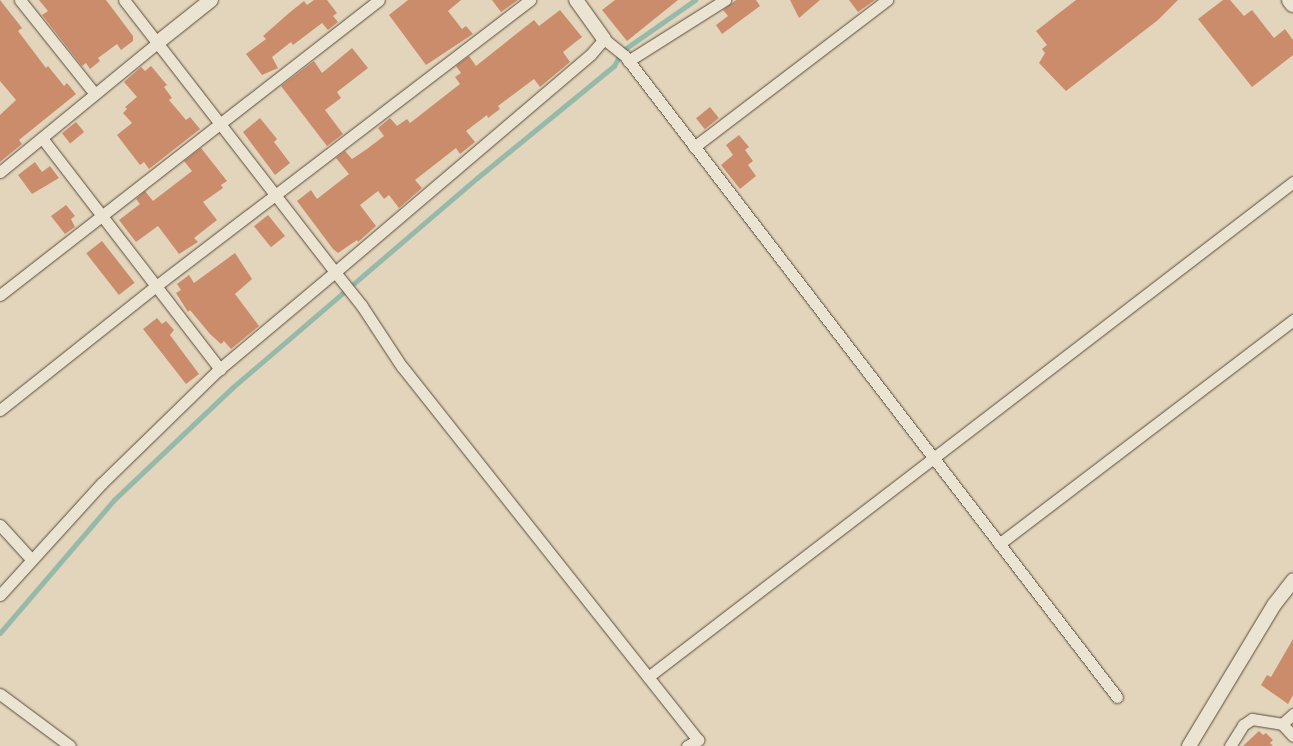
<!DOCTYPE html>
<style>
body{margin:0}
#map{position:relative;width:1293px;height:746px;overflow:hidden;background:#e2d5bb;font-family:"IM FELL DW Pica",serif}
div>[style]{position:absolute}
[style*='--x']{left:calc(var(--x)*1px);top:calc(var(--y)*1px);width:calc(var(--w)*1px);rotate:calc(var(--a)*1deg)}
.stream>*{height:4.5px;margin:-2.25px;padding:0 2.25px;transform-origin:2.25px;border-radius:2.25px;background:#96b9aa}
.building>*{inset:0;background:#cb8c6c;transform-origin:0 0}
.roads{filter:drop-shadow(0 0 1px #5b4b3a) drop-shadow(0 0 1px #5b4b3a)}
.minor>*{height:11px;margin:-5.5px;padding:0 5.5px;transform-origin:5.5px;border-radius:5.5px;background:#ece4d3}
.tertiary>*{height:14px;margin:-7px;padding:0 7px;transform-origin:7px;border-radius:7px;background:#ece4d3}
.secondary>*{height:16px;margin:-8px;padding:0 8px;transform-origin:8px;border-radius:8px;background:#ece4d3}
span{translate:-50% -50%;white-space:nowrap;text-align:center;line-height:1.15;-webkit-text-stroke:4.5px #ece4d3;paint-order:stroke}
</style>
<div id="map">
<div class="stream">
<div style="--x:0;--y:633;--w:175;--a:-49.4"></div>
<div style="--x:114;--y:500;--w:163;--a:-43.5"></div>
<div style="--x:232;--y:388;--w:323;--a:-40.6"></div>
<div style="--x:477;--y:178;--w:177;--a:-39.3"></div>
<div style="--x:614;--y:66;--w:17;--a:-62"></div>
<div style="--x:622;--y:51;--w:89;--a:-34.9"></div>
</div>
<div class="building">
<div style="clip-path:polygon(0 0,22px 28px,18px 31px,46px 68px,48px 66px,64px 86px,67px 83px,76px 94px,19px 140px,22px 144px,0 162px,0 115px,16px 100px,0 81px)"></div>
<div style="clip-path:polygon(39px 0,106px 0,133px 36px,133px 41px,121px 50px,117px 44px,98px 58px,100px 61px,90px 69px,86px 63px,82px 66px,42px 15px,48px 11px)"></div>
<div style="clip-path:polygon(314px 0,327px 0,337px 13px,333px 16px,338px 22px,328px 30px,322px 23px,293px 45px,291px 42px,272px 57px,278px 68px,262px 75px,246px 54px,266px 39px,263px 36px,289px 13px,304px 1px,307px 5px)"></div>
<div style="clip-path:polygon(408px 0,461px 0,448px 11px,462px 29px,466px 26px,473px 34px,426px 65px,389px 15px)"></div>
<div style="clip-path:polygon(492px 0,518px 0,501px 12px)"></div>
<div style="clip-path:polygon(615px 0,678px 0,627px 41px,602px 10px)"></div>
<div style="clip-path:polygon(736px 0,756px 0,760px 6px,722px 34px,716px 25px,728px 16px,723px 10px)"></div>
<div style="clip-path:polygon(790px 0,820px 0,799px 18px)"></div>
<div style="clip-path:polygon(849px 0,875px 0,858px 12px)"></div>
<div style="clip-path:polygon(1076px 0,1178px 0,1158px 20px,1066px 91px,1039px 63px,1045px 53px,1042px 49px,1047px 45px,1036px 31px)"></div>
<div style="clip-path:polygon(1223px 0,1230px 0,1244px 16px,1252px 10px,1274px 38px,1285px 29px,1293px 40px,1293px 55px,1252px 87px,1198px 19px)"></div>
<div style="clip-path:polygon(560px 10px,582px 37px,563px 52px,570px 62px,540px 87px,534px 79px,498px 106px,500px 109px,488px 118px,487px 115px,466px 131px,475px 142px,460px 154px,456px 148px,415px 180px,422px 188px,399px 208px,389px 195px,384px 199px,378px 191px,360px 205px,376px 226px,358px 242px,357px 240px,338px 253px,333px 249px,297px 201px,311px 190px,317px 199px,349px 174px,336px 158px,345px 151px,352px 159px,367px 149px,384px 136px,378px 128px,390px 118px,397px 126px,407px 119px,410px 123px,460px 84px,455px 77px,461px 73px,456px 66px,469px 56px,476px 66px,534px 20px,539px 26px)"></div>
<div style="clip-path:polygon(352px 48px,368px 68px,337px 92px,341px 98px,325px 110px,343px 134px,327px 146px,281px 86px,314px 61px,322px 73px)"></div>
<div style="clip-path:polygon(151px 66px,167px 85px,164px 87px,172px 98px,169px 100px,186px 120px,190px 117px,200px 129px,149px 169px,144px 162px,140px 165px,117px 135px,132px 123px,123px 113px,127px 109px,125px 107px,137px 97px,124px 82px,141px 67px,145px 71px)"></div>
<div style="left:710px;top:107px;width:14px;height:18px;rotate:51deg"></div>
<div style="clip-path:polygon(260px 118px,277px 139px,274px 142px,290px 163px,275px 175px,243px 132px)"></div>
<div style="left:76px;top:122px;width:13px;height:18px;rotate:51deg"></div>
<div style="clip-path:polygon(739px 135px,749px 147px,745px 150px,753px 161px,748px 165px,756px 176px,740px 189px,721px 165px,733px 155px,726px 145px)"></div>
<div style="clip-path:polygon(201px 148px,227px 181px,221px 185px,223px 188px,203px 202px,217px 220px,194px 238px,198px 242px,179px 254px,158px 226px,136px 242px,119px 220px,140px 204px,136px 199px,145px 191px,153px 201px,192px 171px,184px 161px)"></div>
<div style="clip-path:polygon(35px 162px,42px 172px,50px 166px,59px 178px,32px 194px,18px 175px)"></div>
<div style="clip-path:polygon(66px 205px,75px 216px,71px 219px,75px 227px,65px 234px,51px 216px)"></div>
<div style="left:268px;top:215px;width:27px;height:18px;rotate:51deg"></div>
<div style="left:102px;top:241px;width:53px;height:20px;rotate:52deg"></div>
<div style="clip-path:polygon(235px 253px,252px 279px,235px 294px,259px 326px,231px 349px,224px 341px,221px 344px,210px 334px,190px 310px,188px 312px,176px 293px,181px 290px,177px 284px,189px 275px,194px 283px)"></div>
<div style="clip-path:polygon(157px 318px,162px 324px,166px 321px,174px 330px,170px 335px,199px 374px,186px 384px,143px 329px)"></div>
<div style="clip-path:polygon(1293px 639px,1293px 695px,1288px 704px,1261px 685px,1267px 675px,1271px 677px)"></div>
<div style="clip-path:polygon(1259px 731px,1263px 735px,1266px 733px,1273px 740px,1270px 743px,1273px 746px,1243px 746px)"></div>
</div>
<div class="roads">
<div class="minor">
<div style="--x:20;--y:0;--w:120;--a:51.4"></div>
<div style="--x:628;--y:61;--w:115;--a:-32.2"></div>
<div style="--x:42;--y:138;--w:292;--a:52.4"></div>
<div style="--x:694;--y:147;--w:243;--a:-37.3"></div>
<div style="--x:0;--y:172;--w:203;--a:-39.4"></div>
<div style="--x:0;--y:295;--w:480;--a:-37.9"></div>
<div style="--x:0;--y:410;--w:199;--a:-38.5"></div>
<div style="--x:156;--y:286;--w:471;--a:-37.4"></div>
<div style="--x:0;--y:525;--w:47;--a:47.6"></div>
<div style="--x:999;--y:544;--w:370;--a:-37.3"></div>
<div style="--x:0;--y:595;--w:151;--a:-47.7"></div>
<div style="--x:102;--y:483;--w:161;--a:-44.2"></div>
<div style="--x:217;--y:371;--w:154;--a:-40"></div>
<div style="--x:335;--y:272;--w:344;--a:-127.8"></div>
<div style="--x:648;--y:677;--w:813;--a:-37.5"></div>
<div style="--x:0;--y:694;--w:87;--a:36.6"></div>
<div style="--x:1282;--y:724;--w:15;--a:-42"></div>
<div style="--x:687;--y:746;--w:13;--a:-29"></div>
<div style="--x:698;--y:740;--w:476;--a:-128.4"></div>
<div style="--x:402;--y:367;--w:73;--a:-123.3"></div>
<div style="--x:362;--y:306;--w:43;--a:-128.5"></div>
<div style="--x:335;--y:272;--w:336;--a:-40.4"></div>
<div style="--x:591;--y:54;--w:20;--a:-49"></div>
<div style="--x:604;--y:39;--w:27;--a:39"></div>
<div style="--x:625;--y:56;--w:808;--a:52.49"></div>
<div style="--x:1230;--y:746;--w:25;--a:-58"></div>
<div style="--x:1243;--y:725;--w:11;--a:-34"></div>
<div style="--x:1252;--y:719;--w:30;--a:9"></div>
<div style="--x:1282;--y:724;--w:16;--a:47"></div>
</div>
<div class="tertiary">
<div style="--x:576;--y:0;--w:48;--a:54.3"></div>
<div style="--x:157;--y:43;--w:69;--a:-38.5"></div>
<div style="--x:1189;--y:746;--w:165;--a:-58.9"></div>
<div style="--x:1274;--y:605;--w:31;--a:-52"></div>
</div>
<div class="secondary">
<div style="--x:1290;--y:0;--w:5;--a:53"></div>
</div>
</div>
</div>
